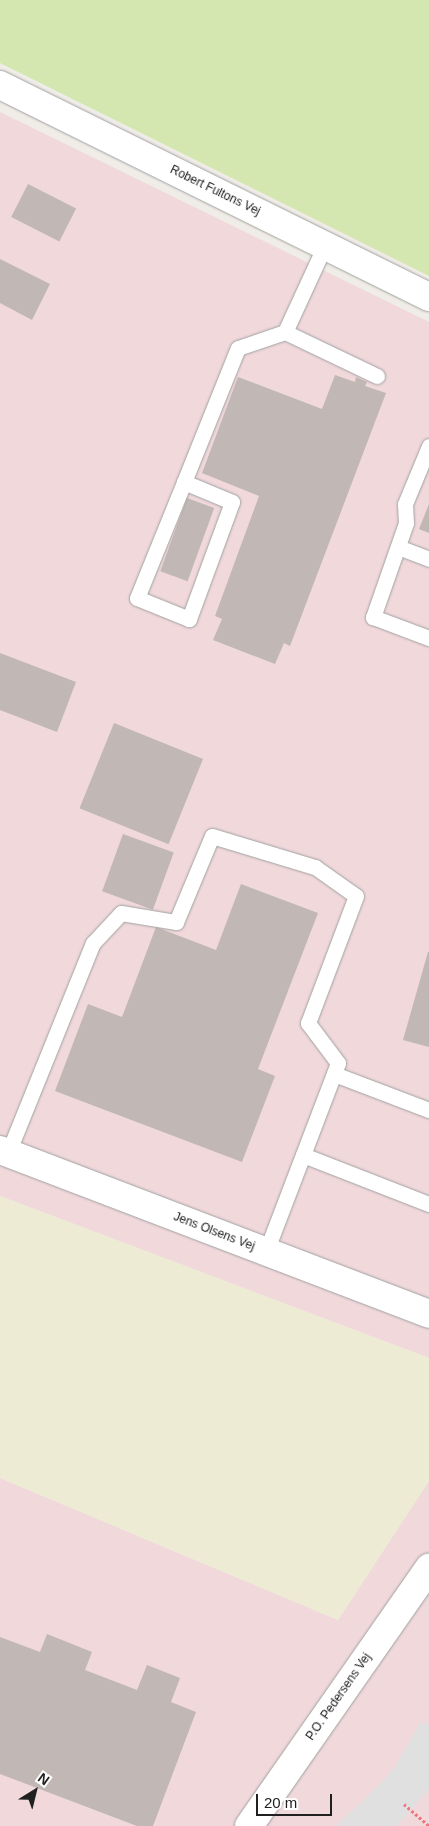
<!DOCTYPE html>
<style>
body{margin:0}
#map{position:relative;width:429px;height:1826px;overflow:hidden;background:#f0ece7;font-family:Arial,sans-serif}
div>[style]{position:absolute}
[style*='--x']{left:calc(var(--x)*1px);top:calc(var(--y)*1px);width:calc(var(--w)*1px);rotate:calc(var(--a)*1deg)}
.commercial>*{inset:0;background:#f0d8db}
.farmland>*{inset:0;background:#edebd4}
.grass>*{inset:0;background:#d4e7b0}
.parking>*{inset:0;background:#e0e0e0}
.building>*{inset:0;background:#c1b7b4;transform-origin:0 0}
.path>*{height:3px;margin-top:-1.5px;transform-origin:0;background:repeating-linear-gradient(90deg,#f2767d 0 2.5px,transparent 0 5px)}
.roads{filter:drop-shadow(0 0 1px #a1a1a1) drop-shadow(0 0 1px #a1a1a1)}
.lane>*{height:15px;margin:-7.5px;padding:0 7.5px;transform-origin:7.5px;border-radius:7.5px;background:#fff}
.street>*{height:28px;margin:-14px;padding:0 14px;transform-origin:14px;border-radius:14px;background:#fff}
span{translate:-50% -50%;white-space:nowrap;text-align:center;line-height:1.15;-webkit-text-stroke:4.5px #fff;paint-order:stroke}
.street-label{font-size:12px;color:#202020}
.north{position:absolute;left:10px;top:1766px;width:50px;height:50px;-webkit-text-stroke:4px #fff;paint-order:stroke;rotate:36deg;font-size:14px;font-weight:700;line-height:20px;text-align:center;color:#202020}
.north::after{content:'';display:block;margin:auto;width:18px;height:22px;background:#202020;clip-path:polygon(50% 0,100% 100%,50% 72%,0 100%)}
.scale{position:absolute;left:256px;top:1794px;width:76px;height:22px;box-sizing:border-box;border:2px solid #202020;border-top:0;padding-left:6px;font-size:15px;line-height:18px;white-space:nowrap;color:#202020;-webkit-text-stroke:4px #fff;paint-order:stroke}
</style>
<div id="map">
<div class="commercial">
<div style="clip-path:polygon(0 112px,429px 322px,429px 1358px,0 1196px)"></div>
<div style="clip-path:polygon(0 1478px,338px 1620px,429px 1481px,429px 1826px,0 1826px)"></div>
</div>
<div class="farmland">
<div style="clip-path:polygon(0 1196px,429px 1358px,429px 1481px,338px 1620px,0 1478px)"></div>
</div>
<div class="grass">
<div style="clip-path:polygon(0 0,429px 0,429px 276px,0 63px)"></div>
</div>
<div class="parking">
<div style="clip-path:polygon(421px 1722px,429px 1725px,429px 1789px,397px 1826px,336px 1826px,377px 1787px,394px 1768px)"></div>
</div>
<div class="building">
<div style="left:28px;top:184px;width:54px;height:37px;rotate:27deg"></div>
<div style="clip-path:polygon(0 259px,50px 284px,32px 320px,0 303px)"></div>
<div style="clip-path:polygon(335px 375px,355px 382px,356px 377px,367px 382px,365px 386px,386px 393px,290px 646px,284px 643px,275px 664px,213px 640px,222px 619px,215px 616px,259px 496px,202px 473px,238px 377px,322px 409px)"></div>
<div style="left:187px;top:498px;width:29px;height:78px;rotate:20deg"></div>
<div style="clip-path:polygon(429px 504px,429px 533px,419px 529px)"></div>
<div style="clip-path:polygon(0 653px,76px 682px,57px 732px,0 710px)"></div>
<div style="left:114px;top:723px;width:96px;height:92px;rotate:22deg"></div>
<div style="left:123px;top:834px;width:54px;height:61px;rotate:20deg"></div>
<div style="clip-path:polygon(241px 884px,318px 913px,258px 1069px,275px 1076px,242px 1162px,55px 1091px,88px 1004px,122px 1017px,156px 927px,216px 950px)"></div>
<div style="clip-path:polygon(428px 952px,429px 952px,429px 1047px,403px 1040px)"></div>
<div style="clip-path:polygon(47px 1634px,92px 1652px,85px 1670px,137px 1690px,147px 1665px,180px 1678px,171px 1702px,196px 1712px,153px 1826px,137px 1826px,0 1774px,0 1637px,40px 1652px)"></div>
</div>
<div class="path">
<div style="--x:404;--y:1804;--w:33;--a:41"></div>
</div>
<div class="roads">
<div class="lane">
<div style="--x:285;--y:332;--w:102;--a:25.6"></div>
<div style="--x:429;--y:446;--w:63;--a:112.5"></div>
<div style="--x:405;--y:504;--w:19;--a:87"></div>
<div style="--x:406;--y:523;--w:100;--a:109.3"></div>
<div style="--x:373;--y:617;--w:60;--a:20.6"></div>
<div style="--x:184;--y:482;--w:52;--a:22.6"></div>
<div style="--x:232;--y:502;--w:125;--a:110.2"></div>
<div style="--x:189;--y:619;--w:56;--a:-158"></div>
<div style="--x:137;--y:598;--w:125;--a:-67.9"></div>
<div style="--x:184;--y:482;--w:144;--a:-68.1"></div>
<div style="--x:238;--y:348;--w:50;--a:-18.8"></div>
<div style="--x:285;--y:332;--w:96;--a:-65.3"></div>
<div style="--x:398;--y:547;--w:33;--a:21"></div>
<div style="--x:334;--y:1074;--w:102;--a:20.8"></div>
<div style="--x:8;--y:1153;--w:227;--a:-68"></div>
<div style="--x:93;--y:943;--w:41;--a:-47"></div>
<div style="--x:121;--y:913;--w:56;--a:9.3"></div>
<div style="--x:176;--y:922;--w:93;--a:-67.3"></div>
<div style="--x:212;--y:836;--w:108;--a:16.8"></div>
<div style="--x:315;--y:867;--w:50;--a:35.3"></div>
<div style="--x:356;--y:896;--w:136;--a:110.7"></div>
<div style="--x:308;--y:1023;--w:50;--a:53.1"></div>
<div style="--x:338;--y:1063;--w:202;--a:110.9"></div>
<div style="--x:303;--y:1155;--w:135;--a:21.3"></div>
</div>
<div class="street">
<div style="--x:0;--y:85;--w:479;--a:26.3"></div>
<div style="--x:0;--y:1150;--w:459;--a:20.9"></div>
<div style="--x:249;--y:1826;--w:315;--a:-55.1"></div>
</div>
</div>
<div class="street-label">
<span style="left:215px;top:191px;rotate:26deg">Robert Fultons Vej</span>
<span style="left:214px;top:1232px;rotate:21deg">Jens Olsens Vej</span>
<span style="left:339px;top:1697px;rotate:-55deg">P.O. Pedersens Vej</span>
</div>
<div class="north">N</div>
<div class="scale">20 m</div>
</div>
